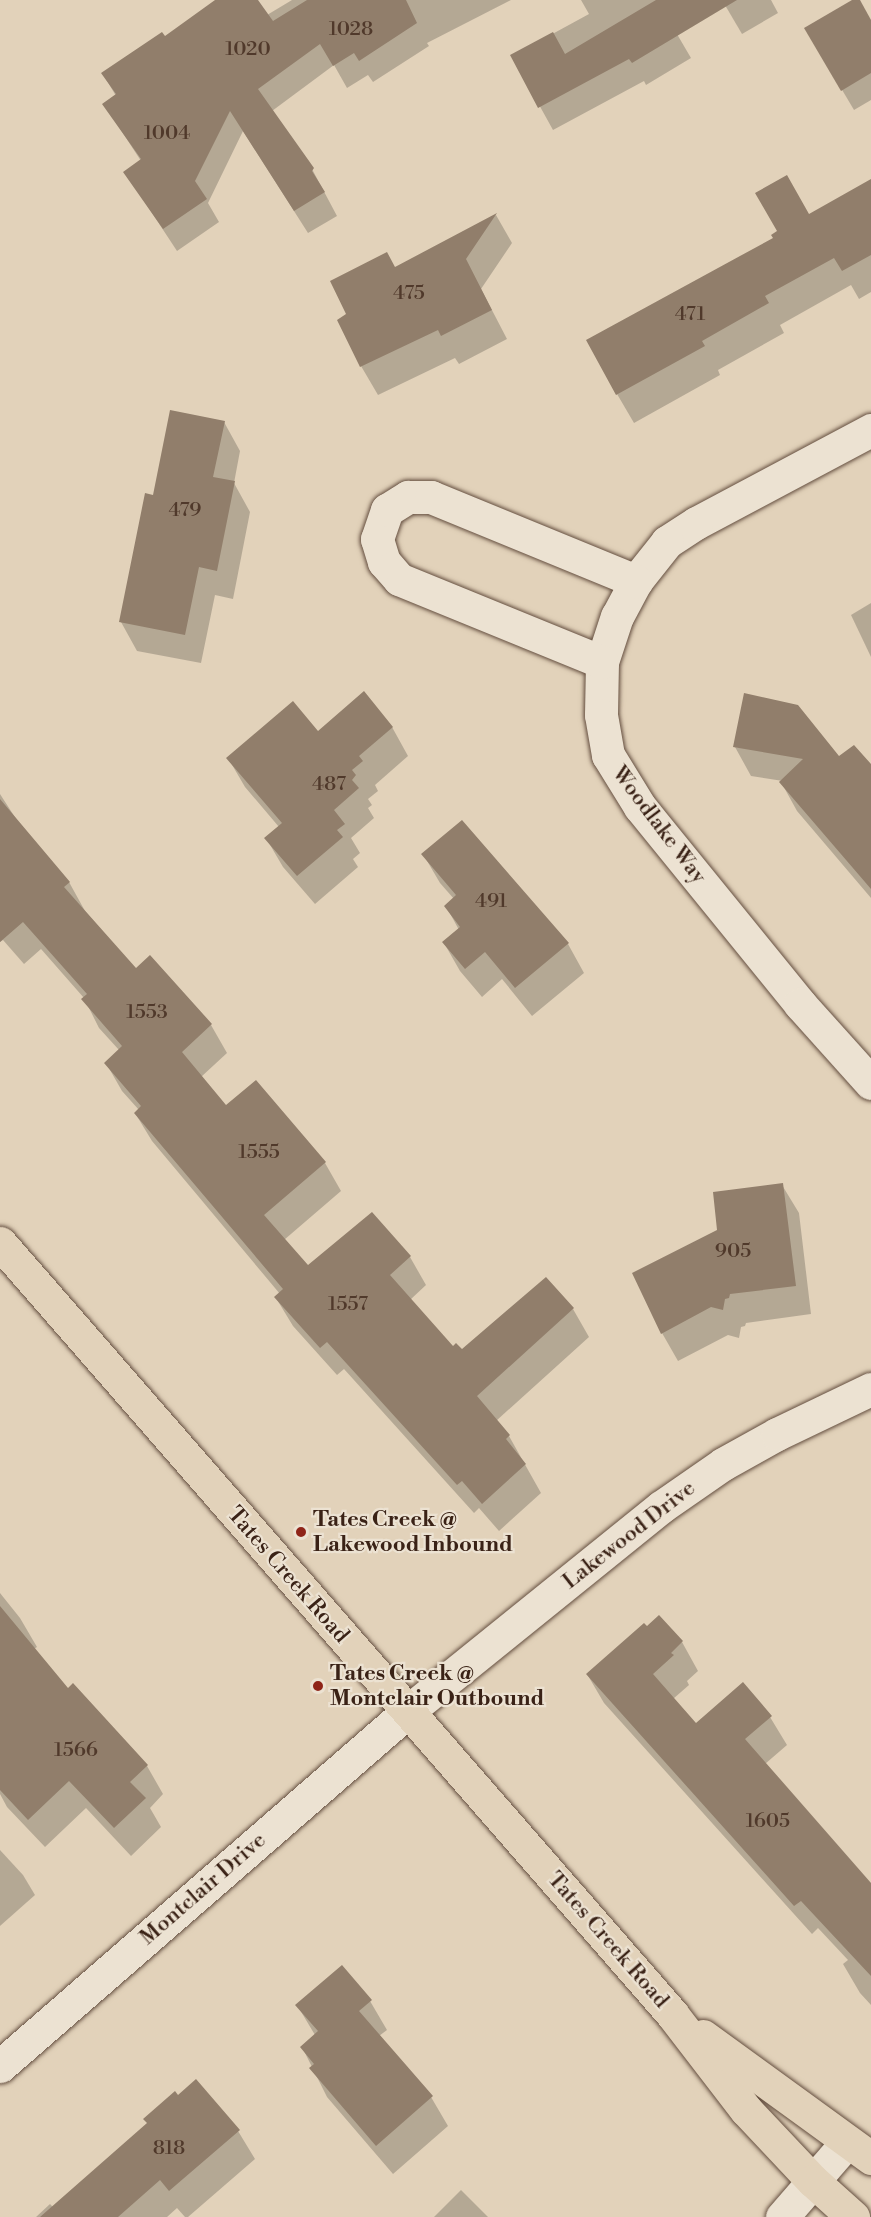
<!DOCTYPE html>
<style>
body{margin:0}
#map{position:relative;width:871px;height:2217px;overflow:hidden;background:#e2d2ba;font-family:"Libre Bodoni",serif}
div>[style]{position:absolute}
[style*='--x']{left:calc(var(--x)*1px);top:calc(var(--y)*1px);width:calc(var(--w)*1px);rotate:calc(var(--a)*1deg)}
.shadow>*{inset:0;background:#0003}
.building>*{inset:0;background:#917e6b}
.roads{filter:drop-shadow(0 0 2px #644e3f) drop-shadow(0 0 2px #644e3f)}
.minor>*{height:33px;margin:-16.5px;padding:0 16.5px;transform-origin:16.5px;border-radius:16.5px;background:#ece2d2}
.primary>*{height:33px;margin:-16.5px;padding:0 16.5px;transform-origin:16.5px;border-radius:16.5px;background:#e2d2ba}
.dots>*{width:16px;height:16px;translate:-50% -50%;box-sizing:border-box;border:3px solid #ece2d2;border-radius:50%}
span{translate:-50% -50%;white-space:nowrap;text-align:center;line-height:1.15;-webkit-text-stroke:4.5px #ece2d2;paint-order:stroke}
.number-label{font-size:20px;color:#50392b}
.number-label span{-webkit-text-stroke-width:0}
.street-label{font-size:22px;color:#3a2216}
.poi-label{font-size:22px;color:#3a2216;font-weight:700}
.left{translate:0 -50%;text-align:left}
</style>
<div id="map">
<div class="shadow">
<div style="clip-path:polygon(217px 0,257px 0,267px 15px,292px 0,511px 0,427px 43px,429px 46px,373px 82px,368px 75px,347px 88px,334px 65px,272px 111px,312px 169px,337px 216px,308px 233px,243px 131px,208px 203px,219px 222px,177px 251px,125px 172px,141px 161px,104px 104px,116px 96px,103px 74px,164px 38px)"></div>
<div style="clip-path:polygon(581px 0,657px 0,691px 58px,646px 85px,644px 81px,553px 130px,512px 56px,589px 14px)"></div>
<div style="clip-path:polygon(722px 0,771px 0,778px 13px,742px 34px)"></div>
<div style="clip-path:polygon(855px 0,858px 0,871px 23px,871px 100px,854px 110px,806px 29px)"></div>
<div style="clip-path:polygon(871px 181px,871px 292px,859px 299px,851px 285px,780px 325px,784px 333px,718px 370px,720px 375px,634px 423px,617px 394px,775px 239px)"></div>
<div style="clip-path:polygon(496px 215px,512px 243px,481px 289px,507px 339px,459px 364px,455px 358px,378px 395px,361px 366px,348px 315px,394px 269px)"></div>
<div style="clip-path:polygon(224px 422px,240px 451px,234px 483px,250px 512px,233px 599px,215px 595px,201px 663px,137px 651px,121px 622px,154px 496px)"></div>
<div style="clip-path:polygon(871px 603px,871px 657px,851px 615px)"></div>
<div style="clip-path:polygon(392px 727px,408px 756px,375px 785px,378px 791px,368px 799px,372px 805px,368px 808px,374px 818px,351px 838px,360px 853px,353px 859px,358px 867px,315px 904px,283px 867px,266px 838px,279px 827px,245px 787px,228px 758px,318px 733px)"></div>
<div style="clip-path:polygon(735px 747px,839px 759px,871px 766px,871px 898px,797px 811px,781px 782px,783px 781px,751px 776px)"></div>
<div style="clip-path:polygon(0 794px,20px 825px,69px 882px,85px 911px,136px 970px,150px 958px,211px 1025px,227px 1053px,201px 1077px,226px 1108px,325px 1163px,341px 1191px,284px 1240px,308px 1267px,372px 1214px,410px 1257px,426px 1285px,410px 1300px,453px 1348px,462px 1352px,573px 1309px,589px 1337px,496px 1421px,509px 1436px,541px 1493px,499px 1531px,479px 1508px,474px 1513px,344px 1369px,337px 1375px,293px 1326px,276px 1298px,280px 1294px,152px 1141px,135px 1113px,139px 1110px,122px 1091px,106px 1063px,119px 1050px,99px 1028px,84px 998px,41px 949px,24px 964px,3px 940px,0 942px)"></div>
<div style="clip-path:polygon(423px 854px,568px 944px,584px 973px,532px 1016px,502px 979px,482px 997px,460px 971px,444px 943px,459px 930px,446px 906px,454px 899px,440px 883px)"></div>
<div style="clip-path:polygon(782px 1185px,799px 1213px,811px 1314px,746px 1323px,745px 1326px,741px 1327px,739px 1338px,728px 1335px,678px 1361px,662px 1333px,719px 1231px)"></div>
<div style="clip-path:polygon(0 1593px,20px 1618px,37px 1647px,34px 1649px,68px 1690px,147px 1766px,163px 1794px,150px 1808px,161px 1827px,131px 1856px,86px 1808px,45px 1847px,7px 1807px,0 1794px)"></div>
<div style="clip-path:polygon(682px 1642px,698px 1671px,687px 1681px,689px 1685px,673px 1699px,696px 1725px,770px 1717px,787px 1745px,765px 1764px,871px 1884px,871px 2005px,860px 1993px,843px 1964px,848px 1960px,818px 1928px,812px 1934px,604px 1703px,587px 1674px)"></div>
<div style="clip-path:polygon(0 1850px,23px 1875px,35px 1895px,0 1926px)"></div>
<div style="clip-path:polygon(370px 2001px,387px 2030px,379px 2036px,431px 2097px,448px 2126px,393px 2174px,327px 2097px,302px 2047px,315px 2035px,297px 2005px)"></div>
<div style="clip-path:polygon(238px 2131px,255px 2159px,188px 2217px,185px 2217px,177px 2208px,167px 2217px,36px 2217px,50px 2204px,53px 2207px)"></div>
<div style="clip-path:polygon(461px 2190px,488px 2217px,434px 2217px)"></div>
</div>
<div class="building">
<div style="clip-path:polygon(215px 0,258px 0,273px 21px,307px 0,406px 0,417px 23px,359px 61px,354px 53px,333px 66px,320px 44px,258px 89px,314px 168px,312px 171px,325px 192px,294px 211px,230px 111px,195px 181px,207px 199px,163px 229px,123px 172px,141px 159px,102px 104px,116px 94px,101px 73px,162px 32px,165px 36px)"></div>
<div style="clip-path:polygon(656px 0,737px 0,632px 63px,629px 59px,538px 108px,510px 55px,553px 32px,565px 54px)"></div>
<div style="clip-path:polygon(852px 0,860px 0,871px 20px,871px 73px,841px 91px,804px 28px)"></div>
<div style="clip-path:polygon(787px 175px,809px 214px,871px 179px,871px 255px,842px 271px,834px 258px,765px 296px,769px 303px,702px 341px,705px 346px,616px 395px,586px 340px,773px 238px,771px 235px,777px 231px,755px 193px)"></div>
<div style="clip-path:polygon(497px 213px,466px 259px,492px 310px,441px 336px,438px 330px,360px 367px,337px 320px,346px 314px,330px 281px,387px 252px,395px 267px)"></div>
<div style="clip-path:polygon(170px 410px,225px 421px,213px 477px,235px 481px,217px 571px,199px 567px,185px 635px,119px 622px,145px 493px,153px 495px)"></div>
<div style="clip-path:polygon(364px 691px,393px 727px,359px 756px,363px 761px,352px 770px,356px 775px,352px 780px,359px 788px,334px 810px,345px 824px,337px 830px,343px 837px,297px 876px,264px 838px,282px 823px,226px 758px,293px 701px,318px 731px)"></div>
<div style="clip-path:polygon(744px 693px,798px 705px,839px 756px,854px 745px,871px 764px,871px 889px,779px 782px,803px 759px,733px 747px)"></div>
<div style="clip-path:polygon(0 799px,70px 882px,64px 887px,136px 968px,150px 955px,212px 1024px,182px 1052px,226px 1105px,256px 1080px,326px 1162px,264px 1215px,308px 1265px,372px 1212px,411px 1256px,390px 1275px,453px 1346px,456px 1343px,462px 1349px,546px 1277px,574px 1308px,477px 1396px,510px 1435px,506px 1439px,526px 1464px,482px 1504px,462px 1481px,457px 1485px,327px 1342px,320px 1348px,274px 1297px,283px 1289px,134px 1113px,141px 1106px,104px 1063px,122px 1046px,81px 999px,87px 994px,23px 922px,0 942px)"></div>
<div style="clip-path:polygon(462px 820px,569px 943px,515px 988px,485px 952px,465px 969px,442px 942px,460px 927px,444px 906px,456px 895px,421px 854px)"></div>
<div style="clip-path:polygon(783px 1183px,796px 1286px,730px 1294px,729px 1298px,725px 1299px,723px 1310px,711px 1307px,661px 1334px,632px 1273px,717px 1230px,713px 1192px)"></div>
<div style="clip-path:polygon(0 1606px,68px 1688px,73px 1683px,148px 1765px,130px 1782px,146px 1798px,114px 1828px,69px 1781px,28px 1820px,0 1790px)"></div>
<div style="clip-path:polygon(659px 1615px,683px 1641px,671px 1653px,674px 1655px,653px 1674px,696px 1723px,743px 1682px,772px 1716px,745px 1739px,871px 1883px,871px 1976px,801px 1901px,794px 1906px,586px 1674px,644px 1623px,647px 1626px)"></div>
<div style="clip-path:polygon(342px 1965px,372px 2000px,359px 2011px,433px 2096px,376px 2146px,309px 2068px,314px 2064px,300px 2047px,318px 2031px,295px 2005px)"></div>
<div style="clip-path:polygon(196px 2079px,240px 2130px,169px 2191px,160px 2180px,118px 2217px,40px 2217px,147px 2123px,143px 2119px,175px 2091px,178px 2095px)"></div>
</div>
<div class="roads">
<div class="minor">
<div style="--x:871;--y:430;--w:198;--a:152"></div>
<div style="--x:696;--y:523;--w:35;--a:147"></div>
<div style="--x:667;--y:542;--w:50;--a:128.5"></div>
<div style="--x:636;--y:581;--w:40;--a:118"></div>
<div style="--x:617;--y:616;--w:48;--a:108.1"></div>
<div style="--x:602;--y:662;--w:53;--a:91.1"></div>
<div style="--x:601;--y:715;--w:41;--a:80.1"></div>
<div style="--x:608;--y:755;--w:61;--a:58.4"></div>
<div style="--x:640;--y:807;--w:254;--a:50.9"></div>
<div style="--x:800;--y:1004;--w:106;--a:48.1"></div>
<div style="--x:602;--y:662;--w:219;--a:-157.8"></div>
<div style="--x:399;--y:579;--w:23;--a:-131"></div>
<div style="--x:384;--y:562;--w:24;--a:-107"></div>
<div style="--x:377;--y:539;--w:31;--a:-71"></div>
<div style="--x:387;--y:510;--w:25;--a:-32"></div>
<div style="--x:408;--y:497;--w:23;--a:0"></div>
<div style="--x:431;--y:497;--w:222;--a:22.3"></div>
<div style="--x:0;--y:2066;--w:539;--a:-41.02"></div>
<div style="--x:407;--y:1712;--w:326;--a:-38.9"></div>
<div style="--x:661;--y:1507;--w:75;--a:-34.7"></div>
<div style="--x:723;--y:1464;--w:62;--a:-29.1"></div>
<div style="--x:777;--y:1434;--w:104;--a:-25.6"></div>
<div style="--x:782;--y:2217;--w:99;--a:-49.1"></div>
</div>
<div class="primary">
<div style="--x:0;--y:1243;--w:1023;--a:48.92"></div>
<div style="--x:672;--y:2014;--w:121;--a:52.4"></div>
<div style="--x:746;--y:2110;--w:98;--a:46.7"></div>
<div style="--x:813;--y:2181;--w:54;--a:42"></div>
<div style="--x:703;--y:2036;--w:208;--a:36"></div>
</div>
</div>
<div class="dots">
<div style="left:301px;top:1532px;background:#8f2418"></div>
<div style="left:318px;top:1686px;background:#8f2418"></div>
</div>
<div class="number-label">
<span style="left:351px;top:29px">1028</span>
<span style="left:248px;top:49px">1020</span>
<span style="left:167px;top:133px">1004</span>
<span style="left:409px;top:293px">475</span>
<span style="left:690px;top:314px">471</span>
<span style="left:185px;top:510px">479</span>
<span style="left:329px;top:784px">487</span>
<span style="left:491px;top:901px">491</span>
<span style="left:147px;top:1012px">1553</span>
<span style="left:259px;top:1152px">1555</span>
<span style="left:733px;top:1251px">905</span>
<span style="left:348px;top:1304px">1557</span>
<span style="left:76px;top:1750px">1566</span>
<span style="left:768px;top:1821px">1605</span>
<span style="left:169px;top:2148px">818</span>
</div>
<div class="street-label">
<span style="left:659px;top:825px;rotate:53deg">Woodlake Way</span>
<span style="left:629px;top:1535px;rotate:-38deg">Lakewood Drive</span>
<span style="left:288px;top:1575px;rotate:49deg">Tates Creek Road</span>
<span style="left:203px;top:1889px;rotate:-41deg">Montclair Drive</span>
<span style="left:608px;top:1940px;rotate:49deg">Tates Creek Road</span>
</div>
<div class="poi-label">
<span class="left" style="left:313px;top:1532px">Tates Creek @<br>Lakewood Inbound</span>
<span class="left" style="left:330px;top:1686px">Tates Creek @<br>Montclair Outbound</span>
</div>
</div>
